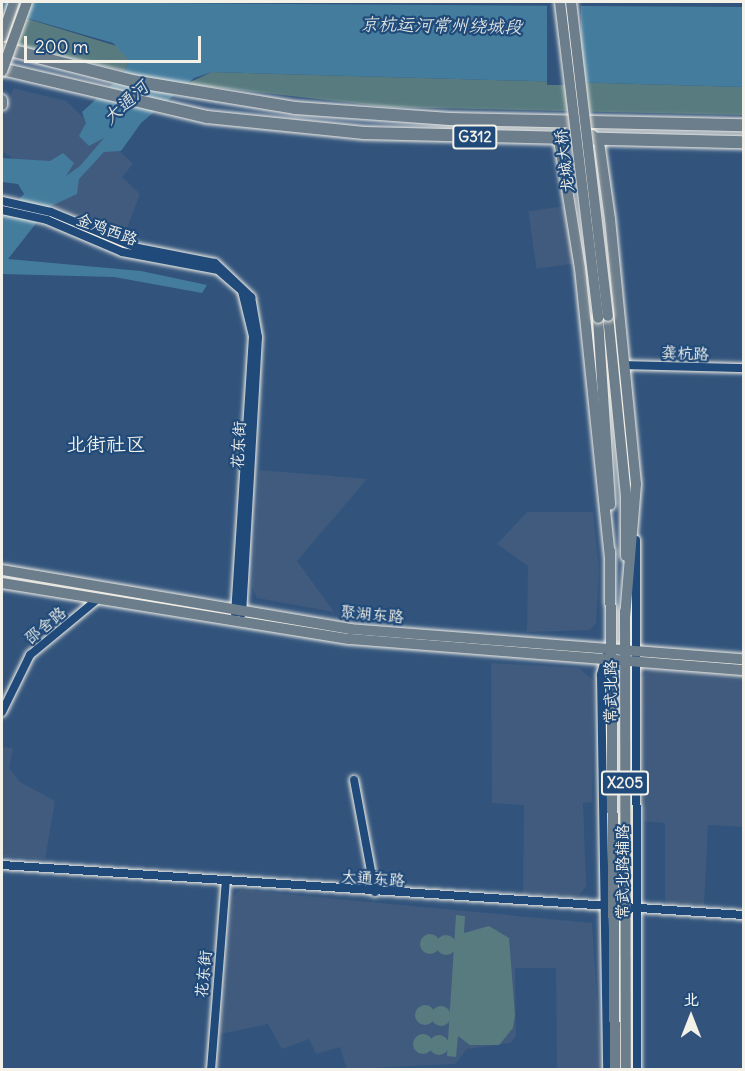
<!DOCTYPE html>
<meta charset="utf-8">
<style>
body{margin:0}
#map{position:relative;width:745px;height:1071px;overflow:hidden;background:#32547c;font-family:Delius,"LXGW WenKai TC",sans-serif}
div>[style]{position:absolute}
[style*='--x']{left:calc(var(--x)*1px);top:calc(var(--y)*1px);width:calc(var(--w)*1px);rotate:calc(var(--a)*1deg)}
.built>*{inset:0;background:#405b7d;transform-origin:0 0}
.green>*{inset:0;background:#587b80}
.round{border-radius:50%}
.water>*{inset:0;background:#447c9e}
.pier>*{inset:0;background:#32547c;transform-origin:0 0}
.roads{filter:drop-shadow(0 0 2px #f4f1e8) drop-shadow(0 0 2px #f4f1e8)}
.minor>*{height:8px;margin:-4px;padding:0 4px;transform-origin:4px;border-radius:4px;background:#1f4a7a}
.major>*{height:10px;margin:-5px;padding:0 5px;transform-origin:5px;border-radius:5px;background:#6c7d8b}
.highway>*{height:12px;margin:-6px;padding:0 6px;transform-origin:6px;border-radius:6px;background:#6c7d8b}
.bridges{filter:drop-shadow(0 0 2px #f4f1e8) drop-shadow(0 0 2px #f4f1e8)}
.major-bridge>*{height:10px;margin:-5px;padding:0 5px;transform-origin:5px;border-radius:5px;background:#6c7d8b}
span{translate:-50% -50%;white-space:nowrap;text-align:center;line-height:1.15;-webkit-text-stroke:4.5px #1f4a7a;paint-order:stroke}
.shield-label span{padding:2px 4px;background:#1f4a7a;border:2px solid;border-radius:4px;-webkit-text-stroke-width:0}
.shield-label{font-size:15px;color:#f4f1e8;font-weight:700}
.street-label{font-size:16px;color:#f4f1e8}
.water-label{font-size:18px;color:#dadfdd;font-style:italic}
.quarter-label{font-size:20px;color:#f4f1e8}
.frame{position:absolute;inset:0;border:3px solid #f4f1e8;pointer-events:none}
.north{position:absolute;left:661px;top:987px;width:60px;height:60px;-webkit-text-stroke:4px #1f4a7a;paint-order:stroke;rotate:0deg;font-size:16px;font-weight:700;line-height:24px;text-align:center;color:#f4f1e8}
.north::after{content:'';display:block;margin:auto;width:21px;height:27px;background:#f4f1e8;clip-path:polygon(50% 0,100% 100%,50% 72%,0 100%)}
.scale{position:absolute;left:24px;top:36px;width:177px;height:27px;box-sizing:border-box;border:3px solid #f4f1e8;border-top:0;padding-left:8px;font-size:18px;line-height:21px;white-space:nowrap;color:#f4f1e8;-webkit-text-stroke:4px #1f4a7a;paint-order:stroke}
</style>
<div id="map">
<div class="built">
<div style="clip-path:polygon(13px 88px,66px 101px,133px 164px,122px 177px,140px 194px,124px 236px,25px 194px,11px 156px,2px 152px,2px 122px)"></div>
<div style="left:566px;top:206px;width:58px;height:38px;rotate:82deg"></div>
<div style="clip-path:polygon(259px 470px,367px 479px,297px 561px,334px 612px,257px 598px,252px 587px)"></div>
<div style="clip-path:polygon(527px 512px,593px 512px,599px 570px,596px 623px,590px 630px,527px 632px,528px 566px,497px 544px)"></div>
<div style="clip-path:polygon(491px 663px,579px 668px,594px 681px,592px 802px,583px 803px,586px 886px,578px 897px,523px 893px,524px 805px,492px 803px)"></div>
<div style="clip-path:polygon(651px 670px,743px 676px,743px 827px,708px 825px,704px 905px,665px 903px,665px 823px,644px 821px,640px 678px)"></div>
<div style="clip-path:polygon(2px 747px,13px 748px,9px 768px,20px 782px,55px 801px,45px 859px,2px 856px)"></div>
<div style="clip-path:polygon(240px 890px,592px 923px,601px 1069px,557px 1069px,556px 968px,515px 968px,516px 1036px,510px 1043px,467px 1049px,455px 1064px,347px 1069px,340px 1047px,316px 1054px,309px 1039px,282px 1049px,268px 1024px,220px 1034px,233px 896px)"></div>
</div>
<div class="green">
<div style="clip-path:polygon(2px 11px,123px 48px,129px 60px,125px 71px,2px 42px)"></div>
<div style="clip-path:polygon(212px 72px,743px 87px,743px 115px,388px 107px,186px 84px)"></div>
<div style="clip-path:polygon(456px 915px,465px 916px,464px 933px,489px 926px,509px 938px,515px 1015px,513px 1028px,499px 1045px,470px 1045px,458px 1036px,456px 1057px,447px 1056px)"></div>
<div class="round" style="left:420px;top:934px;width:20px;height:20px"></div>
<div class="round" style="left:436px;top:935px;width:20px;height:20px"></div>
<div class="round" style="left:415px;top:1005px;width:20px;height:20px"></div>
<div class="round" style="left:431px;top:1006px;width:20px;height:20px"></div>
<div class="round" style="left:413px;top:1034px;width:20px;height:20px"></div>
<div class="round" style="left:429px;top:1035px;width:20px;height:20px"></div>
</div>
<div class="water">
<div style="clip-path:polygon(2px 2px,743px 7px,743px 87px,212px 72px,194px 78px,141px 123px,121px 151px,104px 152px,79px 179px,77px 194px,49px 207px,8px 259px,141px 271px,207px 285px,202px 293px,114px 277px,2px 274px,2px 217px,24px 194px,18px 184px,2px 182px,2px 158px,50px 161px,63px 153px,74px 163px,66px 176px,80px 166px,104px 138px,89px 146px,79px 136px,86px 123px,82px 112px,124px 74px,129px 60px,113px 43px,2px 11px)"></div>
</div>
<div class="pier">
<div style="left:547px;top:2px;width:34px;height:83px"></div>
</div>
<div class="roads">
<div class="minor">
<div style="--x:2;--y:201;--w:50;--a:12.7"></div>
<div style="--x:51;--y:212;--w:94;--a:22.5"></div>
<div style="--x:138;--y:248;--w:78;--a:11"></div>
<div style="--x:215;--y:263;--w:50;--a:43.4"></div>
<div style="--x:251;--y:297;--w:41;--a:80.1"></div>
<div style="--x:258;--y:337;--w:277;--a:93.3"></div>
<div style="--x:2;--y:210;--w:46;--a:12.5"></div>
<div style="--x:47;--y:220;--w:82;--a:23.1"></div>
<div style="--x:122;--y:252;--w:98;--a:10.6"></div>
<div style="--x:218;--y:270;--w:32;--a:41"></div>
<div style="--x:242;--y:291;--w:46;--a:76.3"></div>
<div style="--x:253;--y:336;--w:278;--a:93.7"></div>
<div style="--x:626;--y:365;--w:118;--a:1.5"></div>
<div style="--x:636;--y:540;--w:530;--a:89.89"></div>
<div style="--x:606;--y:656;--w:20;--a:105"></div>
<div style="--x:601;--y:675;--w:395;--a:89.1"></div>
<div style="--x:2;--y:712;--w:64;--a:-63.8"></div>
<div style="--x:30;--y:655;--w:89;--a:-39.6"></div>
<div style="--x:354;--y:780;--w:114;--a:79.4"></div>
<div style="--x:2;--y:865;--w:744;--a:3.86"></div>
<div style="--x:211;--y:1070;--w:190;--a:-85.5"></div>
</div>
<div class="major">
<div style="--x:2;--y:37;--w:37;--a:-71"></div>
<div style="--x:2;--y:100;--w:5;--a:90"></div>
<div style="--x:580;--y:124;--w:26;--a:143"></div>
<div style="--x:559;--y:140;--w:130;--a:80.7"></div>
<div style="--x:580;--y:268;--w:290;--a:84.1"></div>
<div style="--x:592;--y:135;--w:10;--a:45"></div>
<div style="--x:599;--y:142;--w:78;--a:81.9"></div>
<div style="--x:610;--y:219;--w:266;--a:84.4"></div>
<div style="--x:636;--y:484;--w:133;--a:94.7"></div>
<div style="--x:608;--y:316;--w:181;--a:84.3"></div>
<div style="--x:626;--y:496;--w:60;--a:90"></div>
<div style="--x:598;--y:318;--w:187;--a:86.3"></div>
<div style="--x:610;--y:551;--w:519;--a:89.45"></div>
<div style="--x:2;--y:570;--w:353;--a:9.6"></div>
<div style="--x:350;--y:629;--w:395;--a:4.4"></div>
<div style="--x:2;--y:583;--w:351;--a:9.2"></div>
<div style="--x:349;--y:639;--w:396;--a:4.5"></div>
<div style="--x:625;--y:611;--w:459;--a:89.9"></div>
</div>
<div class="highway">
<div style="--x:2;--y:48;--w:134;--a:14.2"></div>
<div style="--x:132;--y:81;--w:165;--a:9.4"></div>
<div style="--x:295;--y:108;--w:155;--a:4.1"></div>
<div style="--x:450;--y:119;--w:294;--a:1.2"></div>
<div style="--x:2;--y:69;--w:211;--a:13.2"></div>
<div style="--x:207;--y:117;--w:158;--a:5.8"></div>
<div style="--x:364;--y:133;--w:380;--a:1.4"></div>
</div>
</div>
<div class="bridges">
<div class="major-bridge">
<div style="--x:560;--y:2;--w:318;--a:83.1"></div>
<div style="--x:571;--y:2;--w:316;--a:83.3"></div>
<div style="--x:2;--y:71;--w:73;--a:-70.1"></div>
</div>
</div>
<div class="shield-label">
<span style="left:475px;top:137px">G312</span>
<span style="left:625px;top:783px">X205</span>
</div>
<div class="street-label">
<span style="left:564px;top:161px;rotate:-97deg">龙城大桥</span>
<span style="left:107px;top:229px;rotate:20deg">金鸡西路</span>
<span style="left:685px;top:353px;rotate:2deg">龚杭路</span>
<span style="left:238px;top:445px;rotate:-87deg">花东街</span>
<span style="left:372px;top:614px;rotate:5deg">聚湖东路</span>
<span style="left:45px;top:625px;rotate:-40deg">邵舍路</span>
<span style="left:610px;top:692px;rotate:-90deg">常武北路</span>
<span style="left:622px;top:872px;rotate:-90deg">常武北路辅路</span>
<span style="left:373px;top:878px;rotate:4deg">大通东路</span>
<span style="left:203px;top:974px;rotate:-84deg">花东街</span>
</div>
<div class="water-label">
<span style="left:441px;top:26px;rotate:1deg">京杭运河常州绕城段</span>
<span style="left:126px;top:103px;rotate:-43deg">大通河</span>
</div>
<div class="quarter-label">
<span style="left:106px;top:443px">北街社区</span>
</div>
<div class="frame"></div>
<div class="north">北</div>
<div class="scale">200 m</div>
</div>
